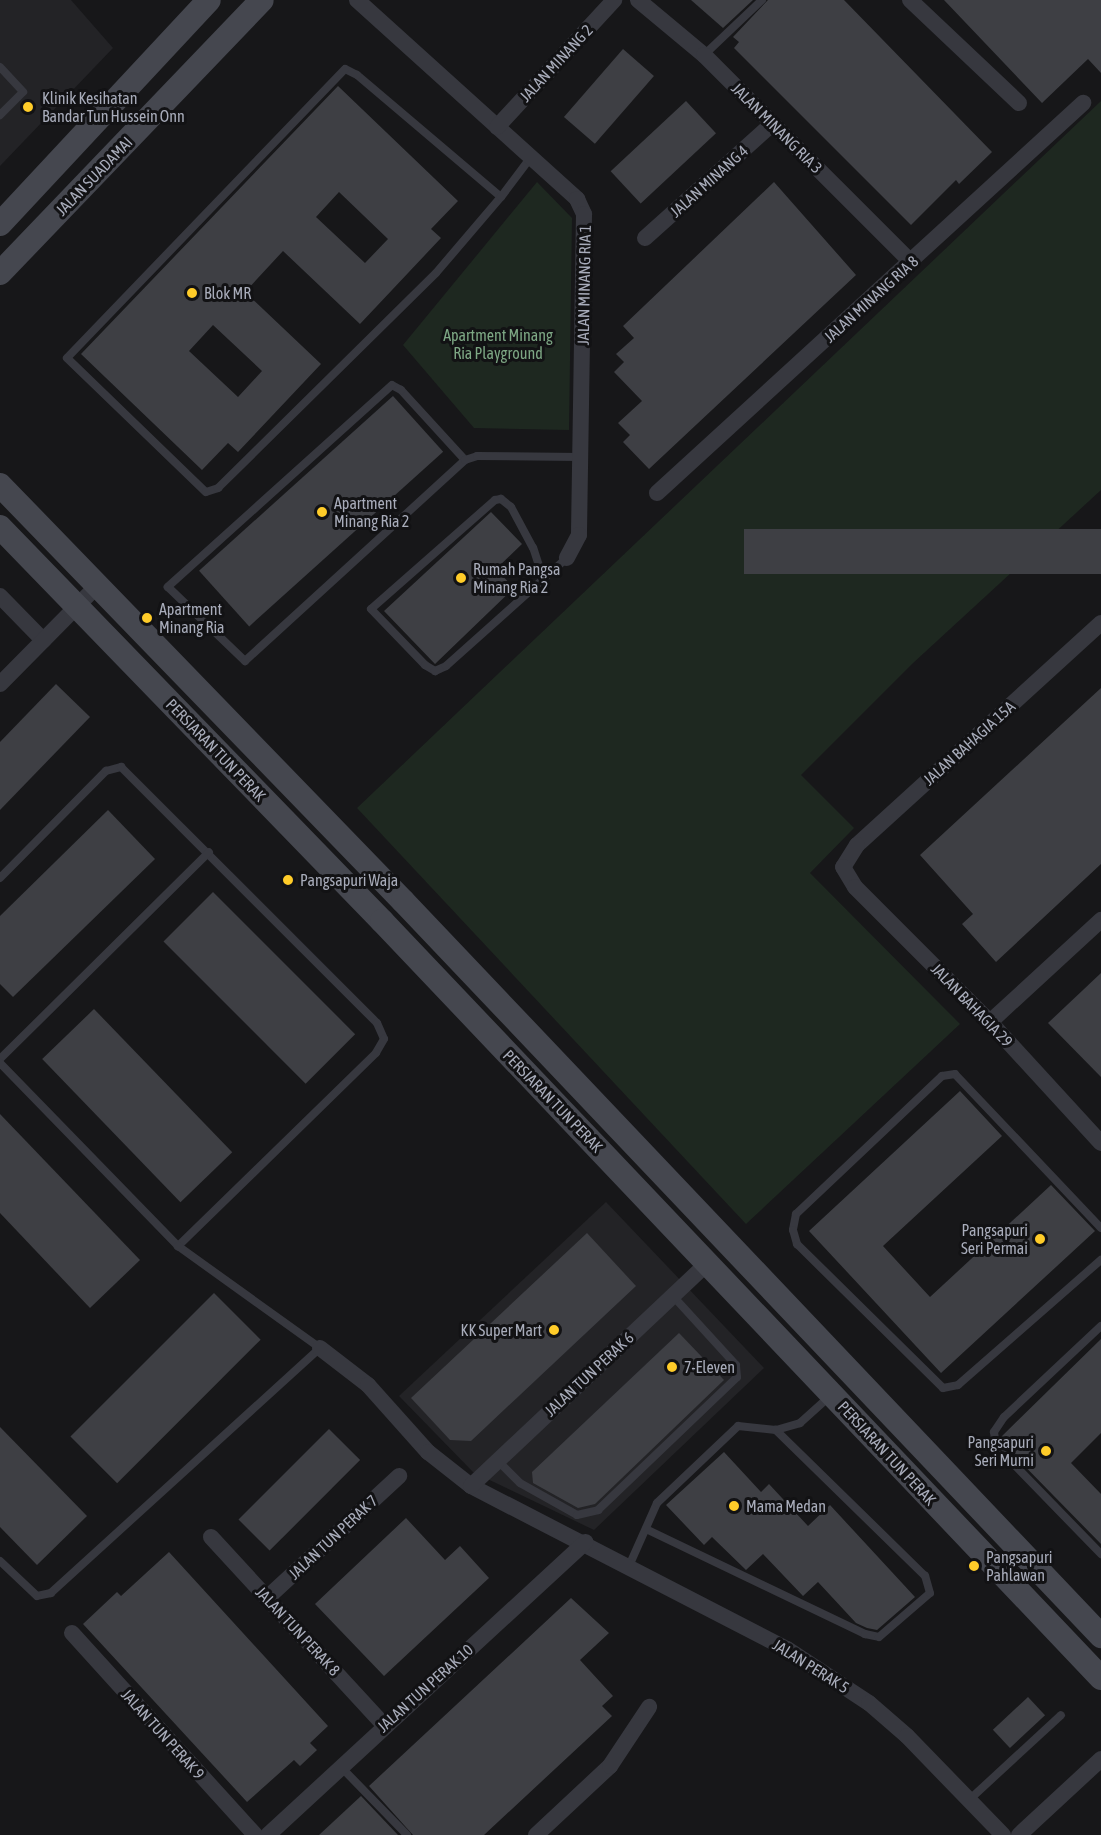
<!DOCTYPE html>
<style>
body{margin:0}
#map{position:relative;width:1101px;height:1835px;overflow:hidden;background:#171719;font-family:"Asap Condensed",sans-serif}
div>[style]{position:absolute}
[style*='--x']{left:calc(var(--x)*1px);top:calc(var(--y)*1px);width:calc(var(--w)*1px);rotate:calc(var(--a)*1deg)}
.built>*{inset:0;background:#232326}
.green>*{inset:0;background:#1e2820}
.building>*{inset:0;background:#3e3f44;transform-origin:0 0}
.lane>*{height:8px;margin:-4px;padding:0 4px;transform-origin:4px;border-radius:4px;background:#37383f}
.street>*{height:16px;margin:-8px;padding:0 8px;transform-origin:8px;border-radius:8px;background:#37383f}
.secondary>*{height:24px;margin:-12px;padding:0 12px;transform-origin:12px;border-radius:12px;background:#45474f}
.dots>*{width:16px;height:16px;translate:-50% -50%;box-sizing:border-box;border:3px solid #121214;border-radius:50%}
span{translate:-50% -50%;white-space:nowrap;text-align:center;line-height:1.15;-webkit-text-stroke:6px #121214;paint-order:stroke}
.street-label{font-size:16px;color:#a8acba}
.poi-label{font-size:16px;color:#a8acba}
.left{translate:0 -50%;text-align:left}
.right{translate:-100% -50%;text-align:right}
.park-label{font-size:16px;color:#7da784}
</style>
<div id="map">
<div class="built">
<div style="clip-path:polygon(0 0,71px 0,113px 48px,0 166px)"></div>
<div style="clip-path:polygon(606px 1202px,764px 1368px,594px 1530px,473px 1472px,399px 1396px)"></div>
</div>
<div class="green">
<div style="clip-path:polygon(1101px 101px,1101px 490px,912px 664px,801px 775px,854px 828px,810px 873px,960px 1024px,746px 1224px,357px 808px)"></div>
<div style="clip-path:polygon(537px 182px,572px 218px,569px 430px,474px 428px,403px 345px)"></div>
</div>
<div class="building">
<div style="clip-path:polygon(691px 0,753px 0,723px 28px)"></div>
<div style="clip-path:polygon(768px 0,844px 0,992px 152px,959px 184px,956px 180px,911px 225px,734px 48px,739px 42px,733px 37px)"></div>
<div style="clip-path:polygon(944px 0,1101px 0,1101px 73px,1088px 59px,1042px 103px)"></div>
<div style="left:623px;top:49px;width:41px;height:90px;rotate:41deg"></div>
<div style="clip-path:polygon(evenodd,338px 86px,458px 201px,431px 229px,441px 238px,360px 324px,283px 251px,245px 292px,321px 364px,238px 452px,228px 443px,202px 470px,81px 354px,338px 86px,339px 192px,388px 239px,365px 263px,316px 217px,339px 192px,338px 86px,213px 325px,262px 371px,238px 397px,189px 351px,213px 325px)"></div>
<div style="left:686px;top:101px;width:44px;height:103px;rotate:47deg"></div>
<div style="clip-path:polygon(774px 182px,856px 275px,649px 469px,623px 442px,630px 435px,618px 423px,642px 401px,614px 372px,624px 362px,616px 354px,634px 338px,623px 326px)"></div>
<div style="left:393px;top:396px;width:75px;height:261px;rotate:48deg"></div>
<div style="clip-path:polygon(491px 512px,522px 544px,496px 569px,514px 588px,435px 664px,384px 611px)"></div>
<div style="left:1101px;top:529px;width:45px;height:357px;rotate:90deg"></div>
<div style="clip-path:polygon(56px 684px,90px 717px,0 810px,0 742px)"></div>
<div style="clip-path:polygon(1101px 688px,1101px 864px,996px 962px,962px 924px,973px 914px,920px 855px)"></div>
<div style="clip-path:polygon(108px 810px,155px 859px,13px 997px,0 984px,0 916px)"></div>
<div style="left:213px;top:892px;width:201px;height:70px;rotate:45deg"></div>
<div style="clip-path:polygon(1101px 973px,1101px 1077px,1048px 1023px)"></div>
<div style="left:94px;top:1009px;width:199px;height:72px;rotate:46deg"></div>
<div style="clip-path:polygon(960px 1091px,1002px 1136px,883px 1246px,930px 1297px,1051px 1185px,1095px 1231px,941px 1373px,809px 1231px)"></div>
<div style="clip-path:polygon(0 1114px,140px 1260px,90px 1308px,0 1213px)"></div>
<div style="clip-path:polygon(587px 1233px,636px 1286px,471px 1441px,450px 1440px,411px 1398px)"></div>
<div style="left:214px;top:1293px;width:66px;height:203px;rotate:45deg"></div>
<div style="clip-path:polygon(679px 1333px,724px 1380px,595px 1504px,578px 1508px,533px 1483px,532px 1472px)"></div>
<div style="clip-path:polygon(1101px 1339px,1101px 1433px,1071px 1463px,1101px 1494px,1101px 1544px,1002px 1443px,1001px 1437px)"></div>
<div style="clip-path:polygon(0 1427px,87px 1516px,37px 1565px,0 1527px)"></div>
<div style="left:329px;top:1429px;width:44px;height:128px;rotate:45deg"></div>
<div style="clip-path:polygon(724px 1452px,761px 1492px,769px 1484px,808px 1526px,830px 1505px,915px 1597px,877px 1630px,867px 1628px,856px 1623px,818px 1582px,803px 1596px,763px 1554px,746px 1570px,712px 1537px,704px 1545px,666px 1505px)"></div>
<div style="clip-path:polygon(406px 1518px,445px 1560px,460px 1546px,489px 1578px,384px 1676px,315px 1604px)"></div>
<div style="clip-path:polygon(169px 1552px,328px 1726px,310px 1743px,317px 1750px,300px 1766px,294px 1760px,247px 1802px,83px 1624px,117px 1592px,121px 1596px)"></div>
<div style="clip-path:polygon(571px 1598px,609px 1633px,580px 1660px,613px 1696px,602px 1706px,612px 1716px,484px 1835px,413px 1835px,369px 1786px)"></div>
<div style="left:1028px;top:1697px;width:25px;height:48px;rotate:47deg"></div>
<div style="clip-path:polygon(361px 1796px,398px 1835px,319px 1835px)"></div>
</div>
<div class="lane">
<div style="--x:704;--y:55;--w:80;--a:-43.5"></div>
<div style="--x:0;--y:67;--w:34;--a:47"></div>
<div style="--x:23;--y:92;--w:33;--a:135"></div>
<div style="--x:501;--y:197;--w:189;--a:-139.7"></div>
<div style="--x:357;--y:75;--w:13;--a:-153"></div>
<div style="--x:345;--y:69;--w:401;--a:133.9"></div>
<div style="--x:67;--y:358;--w:193;--a:44"></div>
<div style="--x:206;--y:492;--w:13;--a:-18"></div>
<div style="--x:218;--y:488;--w:306;--a:-44.6"></div>
<div style="--x:436;--y:273;--w:100;--a:-49.5"></div>
<div style="--x:501;--y:197;--w:50;--a:-53.1"></div>
<div style="--x:465;--y:460;--w:95;--a:-132.4"></div>
<div style="--x:401;--y:390;--w:10;--a:-151"></div>
<div style="--x:392;--y:385;--w:302;--a:138"></div>
<div style="--x:168;--y:587;--w:107;--a:43.9"></div>
<div style="--x:245;--y:661;--w:298;--a:-42.4"></div>
<div style="--x:465;--y:460;--w:13;--a:-18"></div>
<div style="--x:477;--y:456;--w:104;--a:0.6"></div>
<div style="--x:543;--y:578;--w:32;--a:-108"></div>
<div style="--x:533;--y:548;--w:47;--a:-118.2"></div>
<div style="--x:511;--y:507;--w:13;--a:-141"></div>
<div style="--x:501;--y:499;--w:6;--a:171"></div>
<div style="--x:495;--y:500;--w:165;--a:138.7"></div>
<div style="--x:371;--y:609;--w:78;--a:46"></div>
<div style="--x:425;--y:665;--w:12;--a:31"></div>
<div style="--x:435;--y:671;--w:12;--a:-24"></div>
<div style="--x:446;--y:666;--w:162;--a:-41.8"></div>
<div style="--x:0;--y:878;--w:151;--a:-45.3"></div>
<div style="--x:106;--y:771;--w:16;--a:-15"></div>
<div style="--x:121;--y:767;--w:362;--a:45"></div>
<div style="--x:377;--y:1023;--w:17;--a:66"></div>
<div style="--x:384;--y:1039;--w:16;--a:120"></div>
<div style="--x:376;--y:1053;--w:277;--a:135.7"></div>
<div style="--x:0;--y:1059;--w:294;--a:-44.7"></div>
<div style="--x:0;--y:1063;--w:255;--a:45.8"></div>
<div style="--x:178;--y:1246;--w:175;--a:35.7"></div>
<div style="--x:320;--y:1348;--w:364;--a:137.7"></div>
<div style="--x:51;--y:1593;--w:14;--a:168"></div>
<div style="--x:37;--y:1596;--w:51;--a:-136.6"></div>
<div style="--x:1101;--y:1228;--w:212;--a:-133.5"></div>
<div style="--x:955;--y:1074;--w:13;--a:171"></div>
<div style="--x:942;--y:1076;--w:201;--a:136.6"></div>
<div style="--x:796;--y:1214;--w:16;--a:101"></div>
<div style="--x:793;--y:1230;--w:15;--a:74"></div>
<div style="--x:797;--y:1244;--w:205;--a:44.6"></div>
<div style="--x:943;--y:1388;--w:15;--a:-11"></div>
<div style="--x:958;--y:1385;--w:190;--a:-41.2"></div>
<div style="--x:1101;--y:1326;--w:133;--a:136.8"></div>
<div style="--x:1004;--y:1417;--w:18;--a:124"></div>
<div style="--x:994;--y:1432;--w:14;--a:82"></div>
<div style="--x:996;--y:1446;--w:151;--a:45.8"></div>
<div style="--x:498;--y:1461;--w:31;--a:45"></div>
<div style="--x:520;--y:1483;--w:65;--a:29.3"></div>
<div style="--x:577;--y:1515;--w:22;--a:-13"></div>
<div style="--x:598;--y:1510;--w:192;--a:-43.7"></div>
<div style="--x:737;--y:1377;--w:12;--a:-95"></div>
<div style="--x:736;--y:1365;--w:93;--a:-132.4"></div>
<div style="--x:648;--y:1530;--w:241;--a:25.6"></div>
<div style="--x:865;--y:1634;--w:14;--a:12"></div>
<div style="--x:879;--y:1637;--w:67;--a:-40.8"></div>
<div style="--x:930;--y:1593;--w:18;--a:-106"></div>
<div style="--x:925;--y:1576;--w:209;--a:-135.6"></div>
<div style="--x:629;--y:1566;--w:69;--a:-66"></div>
<div style="--x:657;--y:1503;--w:112;--a:-43.5"></div>
<div style="--x:738;--y:1426;--w:38;--a:6"></div>
<div style="--x:776;--y:1430;--w:25;--a:-16"></div>
<div style="--x:800;--y:1423;--w:40;--a:-42"></div>
<div style="--x:340;--y:1766;--w:96;--a:45.8"></div>
<div style="--x:969;--y:1800;--w:125;--a:-42.7"></div>
</div>
<div class="street">
<div style="--x:357;--y:0;--w:297;--a:42.1"></div>
<div style="--x:577;--y:199;--w:17;--a:65"></div>
<div style="--x:584;--y:214;--w:321;--a:90.9"></div>
<div style="--x:579;--y:535;--w:26;--a:118"></div>
<div style="--x:638;--y:0;--w:86;--a:39.8"></div>
<div style="--x:704;--y:55;--w:293;--a:45"></div>
<div style="--x:910;--y:0;--w:150;--a:43.4"></div>
<div style="--x:497;--y:127;--w:173;--a:-47.3"></div>
<div style="--x:645;--y:238;--w:171;--a:-41.9"></div>
<div style="--x:657;--y:493;--w:578;--a:-42.47"></div>
<div style="--x:0;--y:596;--w:62;--a:45.7"></div>
<div style="--x:1101;--y:623;--w:330;--a:137.7"></div>
<div style="--x:857;--y:845;--w:26;--a:122"></div>
<div style="--x:843;--y:867;--w:23;--a:59"></div>
<div style="--x:855;--y:887;--w:191;--a:45"></div>
<div style="--x:990;--y:1022;--w:164;--a:47.5"></div>
<div style="--x:0;--y:684;--w:138;--a:-45.3"></div>
<div style="--x:990;--y:1022;--w:151;--a:-42.6"></div>
<div style="--x:320;--y:1348;--w:61;--a:37.6"></div>
<div style="--x:368;--y:1385;--w:90;--a:48.2"></div>
<div style="--x:428;--y:1452;--w:55;--a:38.3"></div>
<div style="--x:471;--y:1486;--w:356;--a:27.3"></div>
<div style="--x:787;--y:1649;--w:98;--a:33.4"></div>
<div style="--x:869;--y:1703;--w:50;--a:41"></div>
<div style="--x:907;--y:1736;--w:138;--a:45.9"></div>
<div style="--x:471;--y:1486;--w:325;--a:-43.3"></div>
<div style="--x:211;--y:1537;--w:255;--a:47.4"></div>
<div style="--x:267;--y:1598;--w:180;--a:-42.7"></div>
<div style="--x:72;--y:1633;--w:273;--a:47.8"></div>
<div style="--x:268;--y:1835;--w:432;--a:-42.7"></div>
<div style="--x:536;--y:1835;--w:101;--a:-43"></div>
<div style="--x:610;--y:1766;--w:71;--a:-56.5"></div>
<div style="--x:1019;--y:1835;--w:112;--a:-42.8"></div>
</div>
<div class="secondary">
<div style="--x:0;--y:224;--w:306;--a:-47"></div>
<div style="--x:0;--y:273;--w:378;--a:-46.2"></div>
<div style="--x:0;--y:485;--w:579;--a:45.91"></div>
<div style="--x:403;--y:901;--w:1014;--a:46.48"></div>
<div style="--x:0;--y:527;--w:549;--a:45.89"></div>
<div style="--x:382;--y:921;--w:1044;--a:46.47"></div>
</div>
<div class="dots">
<div style="left:28px;top:107px;background:#ffcc29"></div>
<div style="left:192px;top:293px;background:#ffcc29"></div>
<div style="left:322px;top:512px;background:#ffcc29"></div>
<div style="left:461px;top:578px;background:#ffcc29"></div>
<div style="left:147px;top:618px;background:#ffcc29"></div>
<div style="left:288px;top:880px;background:#ffcc29"></div>
<div style="left:1040px;top:1239px;background:#ffcc29"></div>
<div style="left:554px;top:1330px;background:#ffcc29"></div>
<div style="left:672px;top:1367px;background:#ffcc29"></div>
<div style="left:1046px;top:1451px;background:#ffcc29"></div>
<div style="left:734px;top:1506px;background:#ffcc29"></div>
<div style="left:974px;top:1566px;background:#ffcc29"></div>
</div>
<div class="street-label">
<span style="left:556px;top:63px;rotate:-47deg">JALAN MINANG 2</span>
<span style="left:777px;top:128px;rotate:45deg">JALAN MINANG RIA 3</span>
<span style="left:94px;top:176px;rotate:-46deg">JALAN SUADAMAI</span>
<span style="left:709px;top:181px;rotate:-42deg">JALAN MINANG 4</span>
<span style="left:584px;top:285px;rotate:-89deg">JALAN MINANG RIA 1</span>
<span style="left:871px;top:299px;rotate:-42deg">JALAN MINANG RIA 8</span>
<span style="left:969px;top:743px;rotate:-42deg">JALAN BAHAGIA 15A</span>
<span style="left:216px;top:750px;rotate:46deg">PERSIARAN TUN PERAK</span>
<span style="left:972px;top:1005px;rotate:46deg">JALAN BAHAGIA 29</span>
<span style="left:553px;top:1101px;rotate:46deg">PERSIARAN TUN PERAK</span>
<span style="left:589px;top:1374px;rotate:-43deg">JALAN TUN PERAK 6</span>
<span style="left:887px;top:1453px;rotate:47deg">PERSIARAN TUN PERAK</span>
<span style="left:333px;top:1537px;rotate:-43deg">JALAN TUN PERAK 7</span>
<span style="left:298px;top:1631px;rotate:47deg">JALAN TUN PERAK 8</span>
<span style="left:811px;top:1666px;rotate:32deg">JALAN PERAK 5</span>
<span style="left:425px;top:1688px;rotate:-42deg">JALAN TUN PERAK 10</span>
<span style="left:163px;top:1734px;rotate:48deg">JALAN TUN PERAK 9</span>
</div>
<div class="poi-label">
<span class="left" style="left:42px;top:107px">Klinik Kesihatan<br>Bandar Tun Hussein Onn</span>
<span class="left" style="left:204px;top:293px">Blok MR</span>
<span class="left" style="left:334px;top:512px">Apartment<br>Minang Ria 2</span>
<span class="left" style="left:473px;top:578px">Rumah Pangsa<br>Minang Ria 2</span>
<span class="left" style="left:159px;top:618px">Apartment<br>Minang Ria</span>
<span class="left" style="left:300px;top:880px">Pangsapuri Waja</span>
<span class="right" style="left:1028px;top:1239px">Pangsapuri<br>Seri Permai</span>
<span class="right" style="left:542px;top:1330px">KK Super Mart</span>
<span class="left" style="left:684px;top:1367px">7-Eleven</span>
<span class="right" style="left:1034px;top:1451px">Pangsapuri<br>Seri Murni</span>
<span class="left" style="left:746px;top:1506px">Mama Medan</span>
<span class="left" style="left:986px;top:1566px">Pangsapuri<br>Pahlawan</span>
</div>
<div class="park-label">
<span style="left:498px;top:344px">Apartment Minang<br>Ria Playground</span>
</div>
</div>
